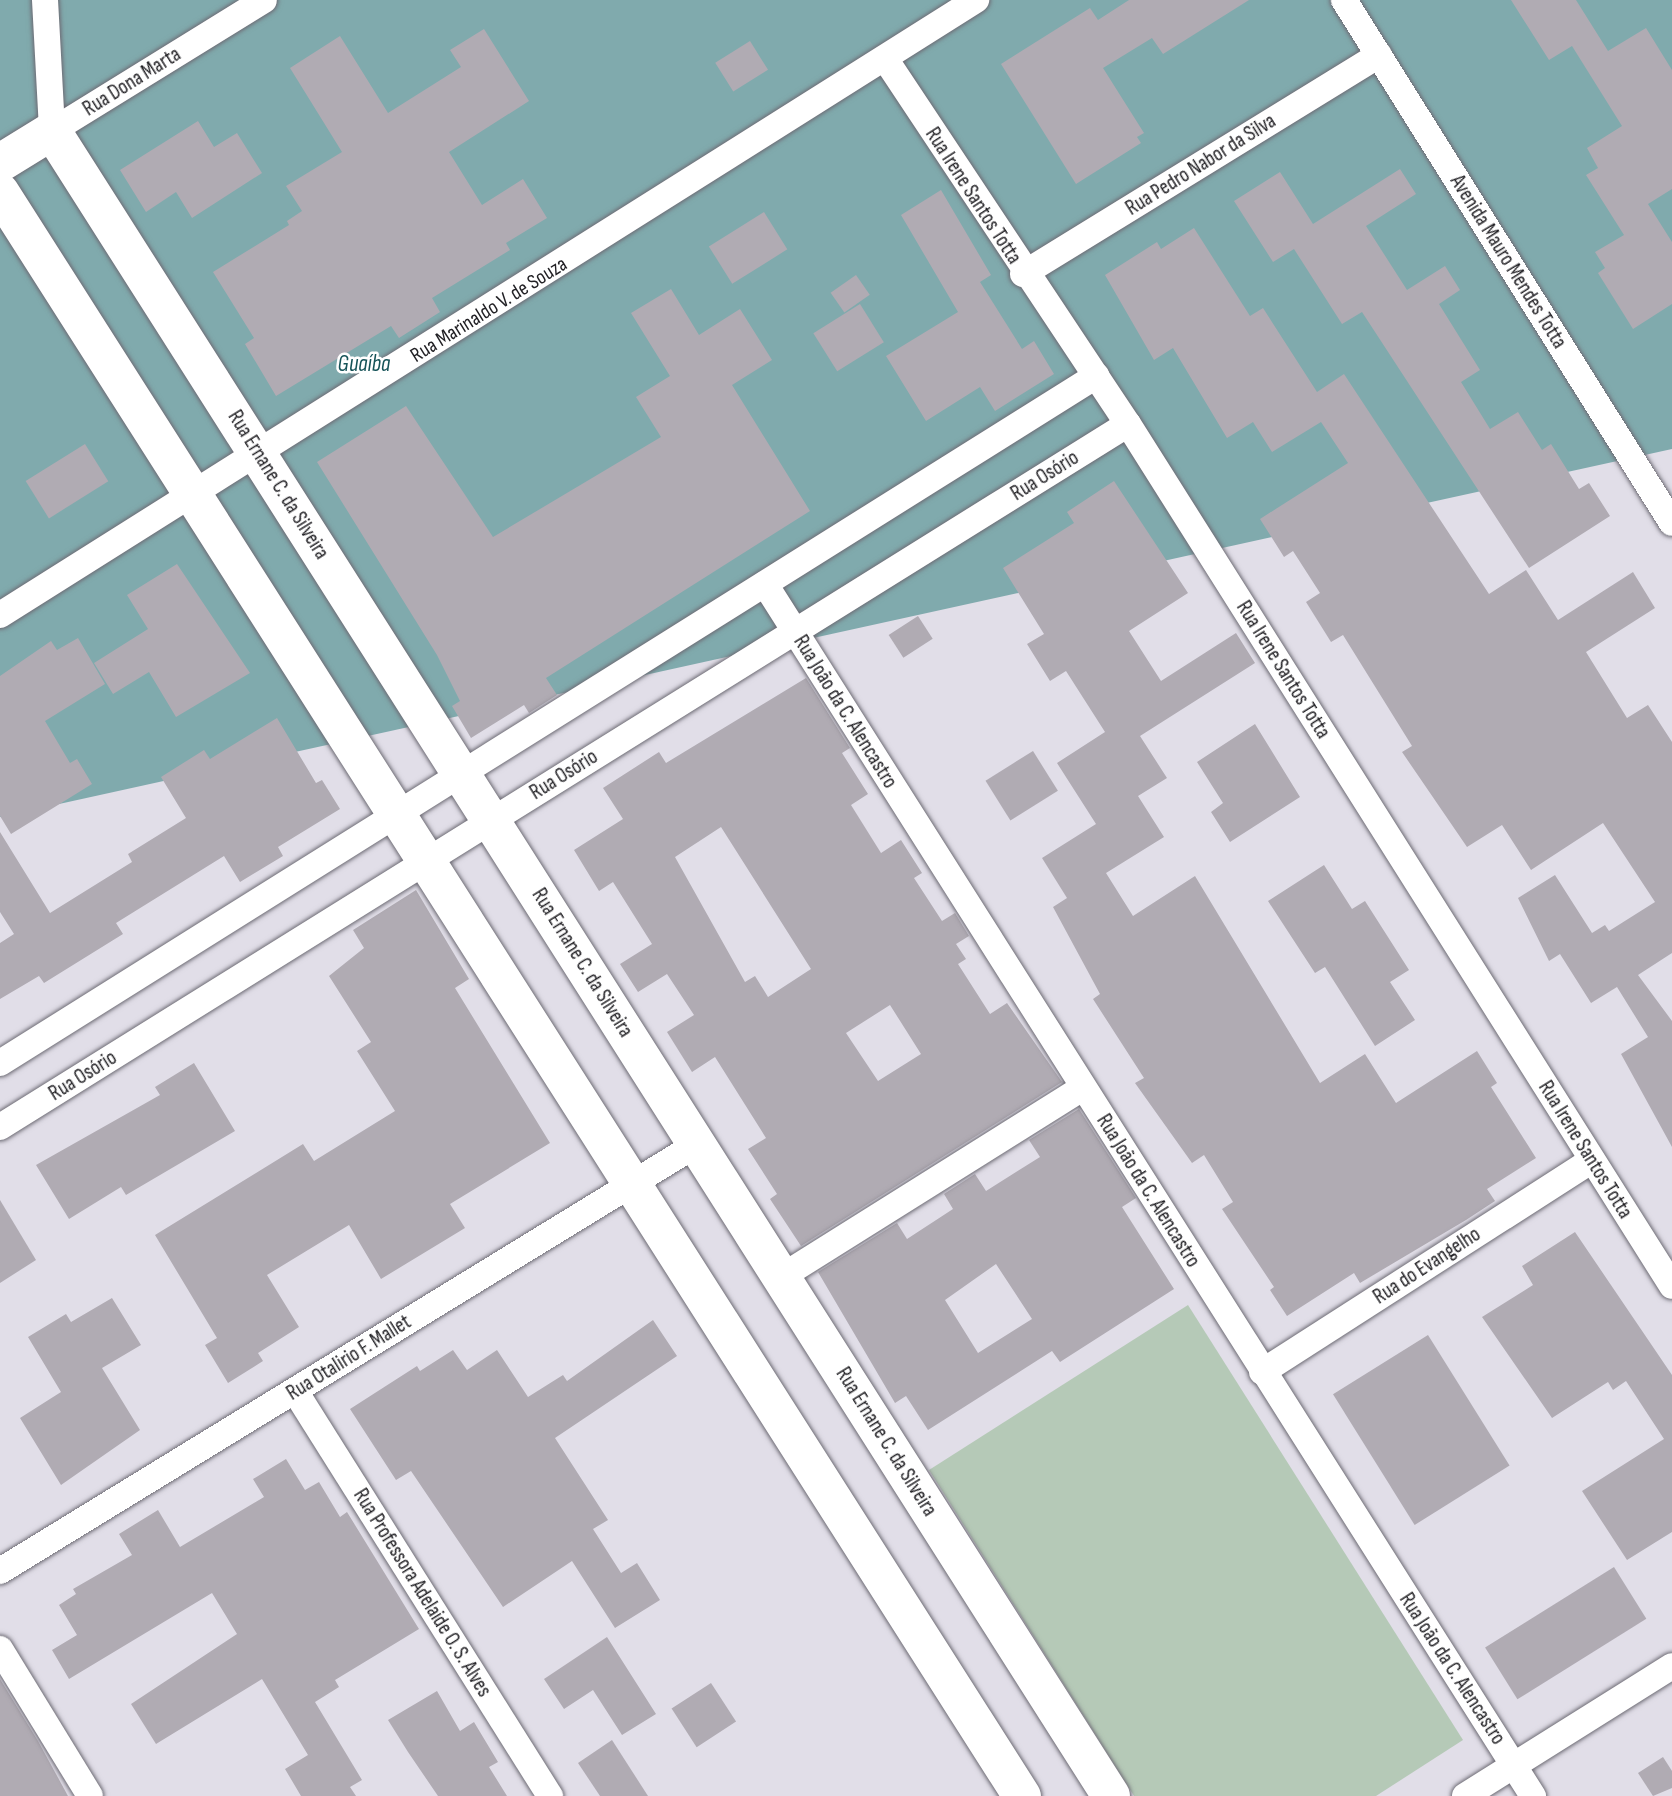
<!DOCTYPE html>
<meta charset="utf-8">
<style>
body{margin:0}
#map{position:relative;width:1672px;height:1796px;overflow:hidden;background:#e1dee8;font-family:"Sofia Sans Condensed",sans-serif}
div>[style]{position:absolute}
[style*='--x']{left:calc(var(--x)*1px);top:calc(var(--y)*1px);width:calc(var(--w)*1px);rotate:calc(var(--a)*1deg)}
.green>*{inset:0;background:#b5c9b7}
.water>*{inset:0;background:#80aaad}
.building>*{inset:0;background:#b0abb3;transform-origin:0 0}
.roads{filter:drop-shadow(0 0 2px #6d6b74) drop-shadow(0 0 2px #6d6b74)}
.street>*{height:26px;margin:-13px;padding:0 13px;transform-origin:13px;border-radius:13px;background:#fff}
.secondary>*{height:38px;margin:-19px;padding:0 19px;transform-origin:19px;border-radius:19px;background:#fff}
span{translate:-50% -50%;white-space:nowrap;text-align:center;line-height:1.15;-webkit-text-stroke:5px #fff;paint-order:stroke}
.street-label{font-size:21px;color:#222125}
.water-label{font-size:23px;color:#165358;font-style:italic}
</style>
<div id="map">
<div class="green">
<div style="clip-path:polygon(1188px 1305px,1463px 1740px,1376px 1796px,1134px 1796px,929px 1470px)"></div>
</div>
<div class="water">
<div style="clip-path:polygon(0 0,1672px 0,1672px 449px,0 817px)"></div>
</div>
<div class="building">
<div style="clip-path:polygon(1129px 0,1249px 0,1163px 54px,1152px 38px,1103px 68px,1144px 133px,1137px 137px,1141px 143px,1076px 184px,1001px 64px,1090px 8px,1098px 20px)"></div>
<div style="clip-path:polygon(1511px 0,1576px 0,1608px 51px,1646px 28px,1672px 70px,1672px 189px,1648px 204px,1672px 242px,1672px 304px,1633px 329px,1598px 273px,1605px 268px,1595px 252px,1624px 235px,1586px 175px,1598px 168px,1587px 148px,1622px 126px,1572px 46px,1549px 60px)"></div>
<div style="clip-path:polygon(484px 29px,529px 101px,449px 152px,482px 205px,523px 179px,547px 218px,506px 243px,510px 250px,432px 298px,440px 312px,399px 338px,391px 326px,276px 396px,245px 344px,254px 338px,213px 272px,289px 225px,287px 221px,302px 211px,286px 186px,342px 152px,290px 68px,340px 36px,388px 113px,461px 67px,450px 50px)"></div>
<div style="left:750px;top:41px;width:34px;height:41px;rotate:58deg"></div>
<div style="clip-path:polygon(198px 121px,214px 147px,237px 133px,262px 173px,192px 218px,176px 192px,146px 212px,120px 170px)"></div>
<div style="clip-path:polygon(1400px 169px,1416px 194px,1366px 226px,1407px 290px,1445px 266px,1460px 290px,1439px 304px,1480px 370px,1461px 382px,1490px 429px,1518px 412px,1542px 450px,1551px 444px,1579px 489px,1589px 483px,1610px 516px,1529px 568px,1362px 312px,1342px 324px,1294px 249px,1273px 262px,1234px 201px,1280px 172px,1313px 224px)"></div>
<div style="clip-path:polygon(941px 190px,991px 275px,980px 282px,1022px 349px,1034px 341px,1054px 374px,995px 411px,980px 387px,926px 421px,886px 356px,958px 312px,901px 215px)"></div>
<div style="left:764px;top:212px;width:44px;height:65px;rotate:58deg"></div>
<div style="clip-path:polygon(1194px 228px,1250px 316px,1263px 308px,1317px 392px,1344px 374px,1489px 594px,1526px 570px,1558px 620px,1633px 572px,1655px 608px,1586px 652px,1627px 718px,1648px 705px,1672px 742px,1672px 953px,1638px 975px,1672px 1021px,1672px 1147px,1621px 1054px,1648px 1037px,1617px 987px,1591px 1003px,1560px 954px,1549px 961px,1518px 898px,1555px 875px,1592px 933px,1605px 925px,1609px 931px,1655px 902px,1603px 823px,1531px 870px,1502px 825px,1467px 847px,1402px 752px,1412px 746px,1343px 635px,1331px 642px,1306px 602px,1320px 593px,1293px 551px,1284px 557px,1260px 519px,1348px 463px,1321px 422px,1272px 452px,1253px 422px,1227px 438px,1173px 348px,1154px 360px,1105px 275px,1157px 242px,1161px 249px)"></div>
<div style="left:856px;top:275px;width:24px;height:31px;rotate:55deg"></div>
<div style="clip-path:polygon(671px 289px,699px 335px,740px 309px,772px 360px,732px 385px,810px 511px,546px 678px,557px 695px,529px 713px,524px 705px,471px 738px,452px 706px,460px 701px,437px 655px,317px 462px,406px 406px,493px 537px,661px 437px,636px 397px,670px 376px,631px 313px)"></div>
<div style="left:860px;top:304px;width:45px;height:55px;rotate:58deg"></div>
<div style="left:85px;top:444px;width:44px;height:70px;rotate:58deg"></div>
<div style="clip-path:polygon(1114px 481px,1188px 593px,1129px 631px,1161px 681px,1236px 633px,1255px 663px,1140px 736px,1167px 778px,1138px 796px,1164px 837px,1106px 873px,1133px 916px,1195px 876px,1320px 1083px,1365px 1054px,1396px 1103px,1477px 1051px,1497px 1083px,1491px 1087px,1536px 1158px,1487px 1189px,1495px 1201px,1466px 1220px,1360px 1283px,1354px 1273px,1287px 1316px,1270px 1290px,1274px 1287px,1222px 1209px,1233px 1202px,1204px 1155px,1192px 1163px,1135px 1083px,1144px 1078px,1093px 999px,1100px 994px,1053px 907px,1067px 898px,1042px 858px,1096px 824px,1057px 763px,1105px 732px,1066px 671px,1050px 681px,1027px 644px,1044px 634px,1003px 568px,1074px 523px,1067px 512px)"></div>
<div style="clip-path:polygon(177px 564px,250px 673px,176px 717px,149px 672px,113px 694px,94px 663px,148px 629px,127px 595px)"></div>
<div style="left:918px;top:616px;width:27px;height:35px;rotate:57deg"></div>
<div style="clip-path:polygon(78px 638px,105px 684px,45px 721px,70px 763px,77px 759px,92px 784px,11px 834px,0 816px,0 676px,51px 641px,57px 650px)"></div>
<div style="clip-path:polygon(evenodd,806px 678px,850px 748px,842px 753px,868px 794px,851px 805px,881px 853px,901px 840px,922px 873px,914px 878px,942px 921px,955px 913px,969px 936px,956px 944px,966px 959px,958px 964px,990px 1014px,1007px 1003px,1062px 1082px,801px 1246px,770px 1199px,777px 1194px,748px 1149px,766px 1138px,715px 1057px,692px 1072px,667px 1032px,694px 1015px,667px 974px,638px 992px,620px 964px,652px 944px,613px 882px,599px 891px,574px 850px,623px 819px,603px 788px,659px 752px,666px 763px,806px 678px,721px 827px,811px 969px,768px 997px,755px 976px,745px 982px,675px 857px,721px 827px,806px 678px,890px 1005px,921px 1054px,878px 1081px,846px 1033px,890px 1005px)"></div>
<div style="clip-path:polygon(277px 718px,316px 783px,322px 780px,340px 809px,278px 847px,283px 856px,240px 882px,224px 856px,116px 923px,123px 934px,44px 983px,39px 976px,0 999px,0 943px,14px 934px,0 912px,0 832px,50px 913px,132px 862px,128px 854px,186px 818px,161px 777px,204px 750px,210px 759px)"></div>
<div style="clip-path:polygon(1255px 724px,1300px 797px,1230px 842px,1211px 812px,1223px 803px,1197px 762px)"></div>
<div style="left:1033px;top:751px;width:47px;height:56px;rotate:58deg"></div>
<div style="clip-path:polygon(1324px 865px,1352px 909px,1365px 901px,1409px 970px,1390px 982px,1415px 1020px,1375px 1046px,1325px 967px,1315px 973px,1268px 901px)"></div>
<div style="clip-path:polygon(416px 890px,469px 979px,455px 988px,550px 1143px,450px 1204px,465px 1228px,381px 1279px,349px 1225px,267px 1275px,299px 1327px,258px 1353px,263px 1361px,228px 1383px,205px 1345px,217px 1338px,155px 1235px,303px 1144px,314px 1161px,395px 1111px,357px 1051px,371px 1042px,329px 976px,364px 948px,353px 930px)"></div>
<div style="clip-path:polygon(194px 1063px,235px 1131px,126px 1195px,121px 1187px,69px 1219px,36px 1165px,160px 1095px,155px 1087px)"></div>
<div style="clip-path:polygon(evenodd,1079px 1109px,1136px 1198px,1122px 1207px,1174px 1289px,1060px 1362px,1052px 1351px,928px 1430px,906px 1396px,895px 1403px,818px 1272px,897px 1223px,907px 1239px,953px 1209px,944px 1194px,975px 1174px,986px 1191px,1040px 1157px,1029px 1140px,1079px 1109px,996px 1264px,1032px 1319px,978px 1353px,945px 1300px,996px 1264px)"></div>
<div style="clip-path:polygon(0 1200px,36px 1260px,0 1283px)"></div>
<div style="clip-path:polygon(1575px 1232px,1672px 1375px,1672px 1532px,1627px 1560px,1582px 1491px,1664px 1439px,1626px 1381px,1613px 1390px,1608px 1382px,1552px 1418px,1482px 1317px,1533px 1285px,1522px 1266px)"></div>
<div style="clip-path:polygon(112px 1298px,141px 1345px,102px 1368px,140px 1430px,61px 1485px,20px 1418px,61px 1392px,28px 1337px,66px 1314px,71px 1322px)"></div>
<div style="clip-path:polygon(653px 1320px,677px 1356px,555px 1438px,608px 1520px,593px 1529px,621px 1573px,637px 1563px,660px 1600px,615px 1628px,572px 1561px,503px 1607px,411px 1471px,396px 1480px,350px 1409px,417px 1366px,420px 1371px,453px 1350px,467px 1370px,497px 1350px,528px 1397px,563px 1375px,567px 1381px)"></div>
<div style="left:1428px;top:1335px;width:154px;height:112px;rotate:58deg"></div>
<div style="clip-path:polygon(286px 1459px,305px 1490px,319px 1482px,340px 1517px,347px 1512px,419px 1629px,335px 1680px,339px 1687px,315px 1702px,362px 1780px,350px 1787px,356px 1796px,301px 1796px,285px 1769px,308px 1755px,262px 1679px,156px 1744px,131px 1704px,237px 1634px,212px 1593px,69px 1679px,52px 1650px,77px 1635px,59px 1605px,76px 1594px,73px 1589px,132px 1555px,119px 1534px,158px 1510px,180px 1547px,264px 1497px,253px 1479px)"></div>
<div style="left:1614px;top:1567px;width:61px;height:152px;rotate:58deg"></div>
<div style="clip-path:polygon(607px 1637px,656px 1714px,622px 1735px,593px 1690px,564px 1709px,544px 1679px)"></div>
<div style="clip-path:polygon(0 1679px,38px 1741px,68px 1796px,0 1796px)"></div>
<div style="left:711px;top:1683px;width:46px;height:47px;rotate:57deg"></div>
<div style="clip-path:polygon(437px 1691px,460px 1731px,474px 1722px,498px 1762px,489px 1767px,507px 1796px,438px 1796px,408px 1752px,388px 1720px)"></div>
<div style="clip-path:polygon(612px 1740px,648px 1796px,600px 1796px,578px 1763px)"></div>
<div style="clip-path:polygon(1663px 1757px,1672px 1771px,1672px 1788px,1653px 1796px,1638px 1773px)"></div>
</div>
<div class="roads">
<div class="street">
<div style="--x:45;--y:0;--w:131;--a:86.9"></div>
<div style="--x:52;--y:131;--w:249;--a:-31.7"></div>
<div style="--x:1344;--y:0;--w:617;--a:57.91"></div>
<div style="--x:886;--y:60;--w:437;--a:56.4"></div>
<div style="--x:1128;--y:424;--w:1019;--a:57.74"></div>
<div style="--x:1023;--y:274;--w:418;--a:-31.6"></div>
<div style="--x:765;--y:584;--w:1435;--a:57.64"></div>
<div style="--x:0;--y:615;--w:1154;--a:-32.22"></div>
<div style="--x:0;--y:1063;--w:1294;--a:-32.08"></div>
<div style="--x:0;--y:1127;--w:1329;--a:-31.93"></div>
<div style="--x:781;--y:1277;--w:355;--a:-32.1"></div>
<div style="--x:1262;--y:1372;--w:391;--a:-32.7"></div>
<div style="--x:295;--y:1391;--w:479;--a:57.8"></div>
<div style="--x:0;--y:1571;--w:817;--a:-31.49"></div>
<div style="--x:0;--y:1649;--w:172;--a:58.5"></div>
<div style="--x:1465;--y:1796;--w:244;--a:-32.1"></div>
</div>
<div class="secondary">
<div style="--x:0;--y:163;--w:61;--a:-31.6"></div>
<div style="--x:52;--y:131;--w:1973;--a:57.54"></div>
<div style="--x:0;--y:192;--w:1902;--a:57.5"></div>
</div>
</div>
<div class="street-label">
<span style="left:132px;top:82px;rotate:-32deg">Rua Dona Marta</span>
<span style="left:1201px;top:165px;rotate:-32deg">Rua Pedro Nabor da Silva</span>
<span style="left:973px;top:196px;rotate:57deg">Rua Irene Santos Totta</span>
<span style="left:1508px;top:262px;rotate:58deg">Avenida Mauro Mendes Totta</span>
<span style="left:489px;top:310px;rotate:-32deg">Rua Marinaldo V. de Souza</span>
<span style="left:1045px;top:476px;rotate:-32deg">Rua Osório</span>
<span style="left:278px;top:485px;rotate:58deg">Rua Ernane C. da Silveira</span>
<span style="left:1283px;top:670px;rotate:58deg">Rua Irene Santos Totta</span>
<span style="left:845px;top:712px;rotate:58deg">Rua João da C. Alencastro</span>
<span style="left:564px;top:775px;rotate:-32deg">Rua Osório</span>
<span style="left:582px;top:963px;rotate:58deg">Rua Ernane C. da Silveira</span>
<span style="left:83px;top:1076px;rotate:-32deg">Rua Osório</span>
<span style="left:1585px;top:1150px;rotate:58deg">Rua Irene Santos Totta</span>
<span style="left:1148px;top:1191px;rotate:58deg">Rua João da C. Alencastro</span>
<span style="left:1427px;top:1266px;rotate:-33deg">Rua do Evangelho</span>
<span style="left:349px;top:1358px;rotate:-32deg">Rua Otalirio F. Mallet</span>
<span style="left:886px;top:1442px;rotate:58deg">Rua Ernane C. da Silveira</span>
<span style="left:422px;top:1593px;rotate:58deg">Rua Professora Adelaide O. S. Alves</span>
<span style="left:1452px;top:1669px;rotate:57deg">Rua João da C. Alencastro</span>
</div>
<div class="water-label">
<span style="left:364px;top:364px">Guaíba</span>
</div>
</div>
